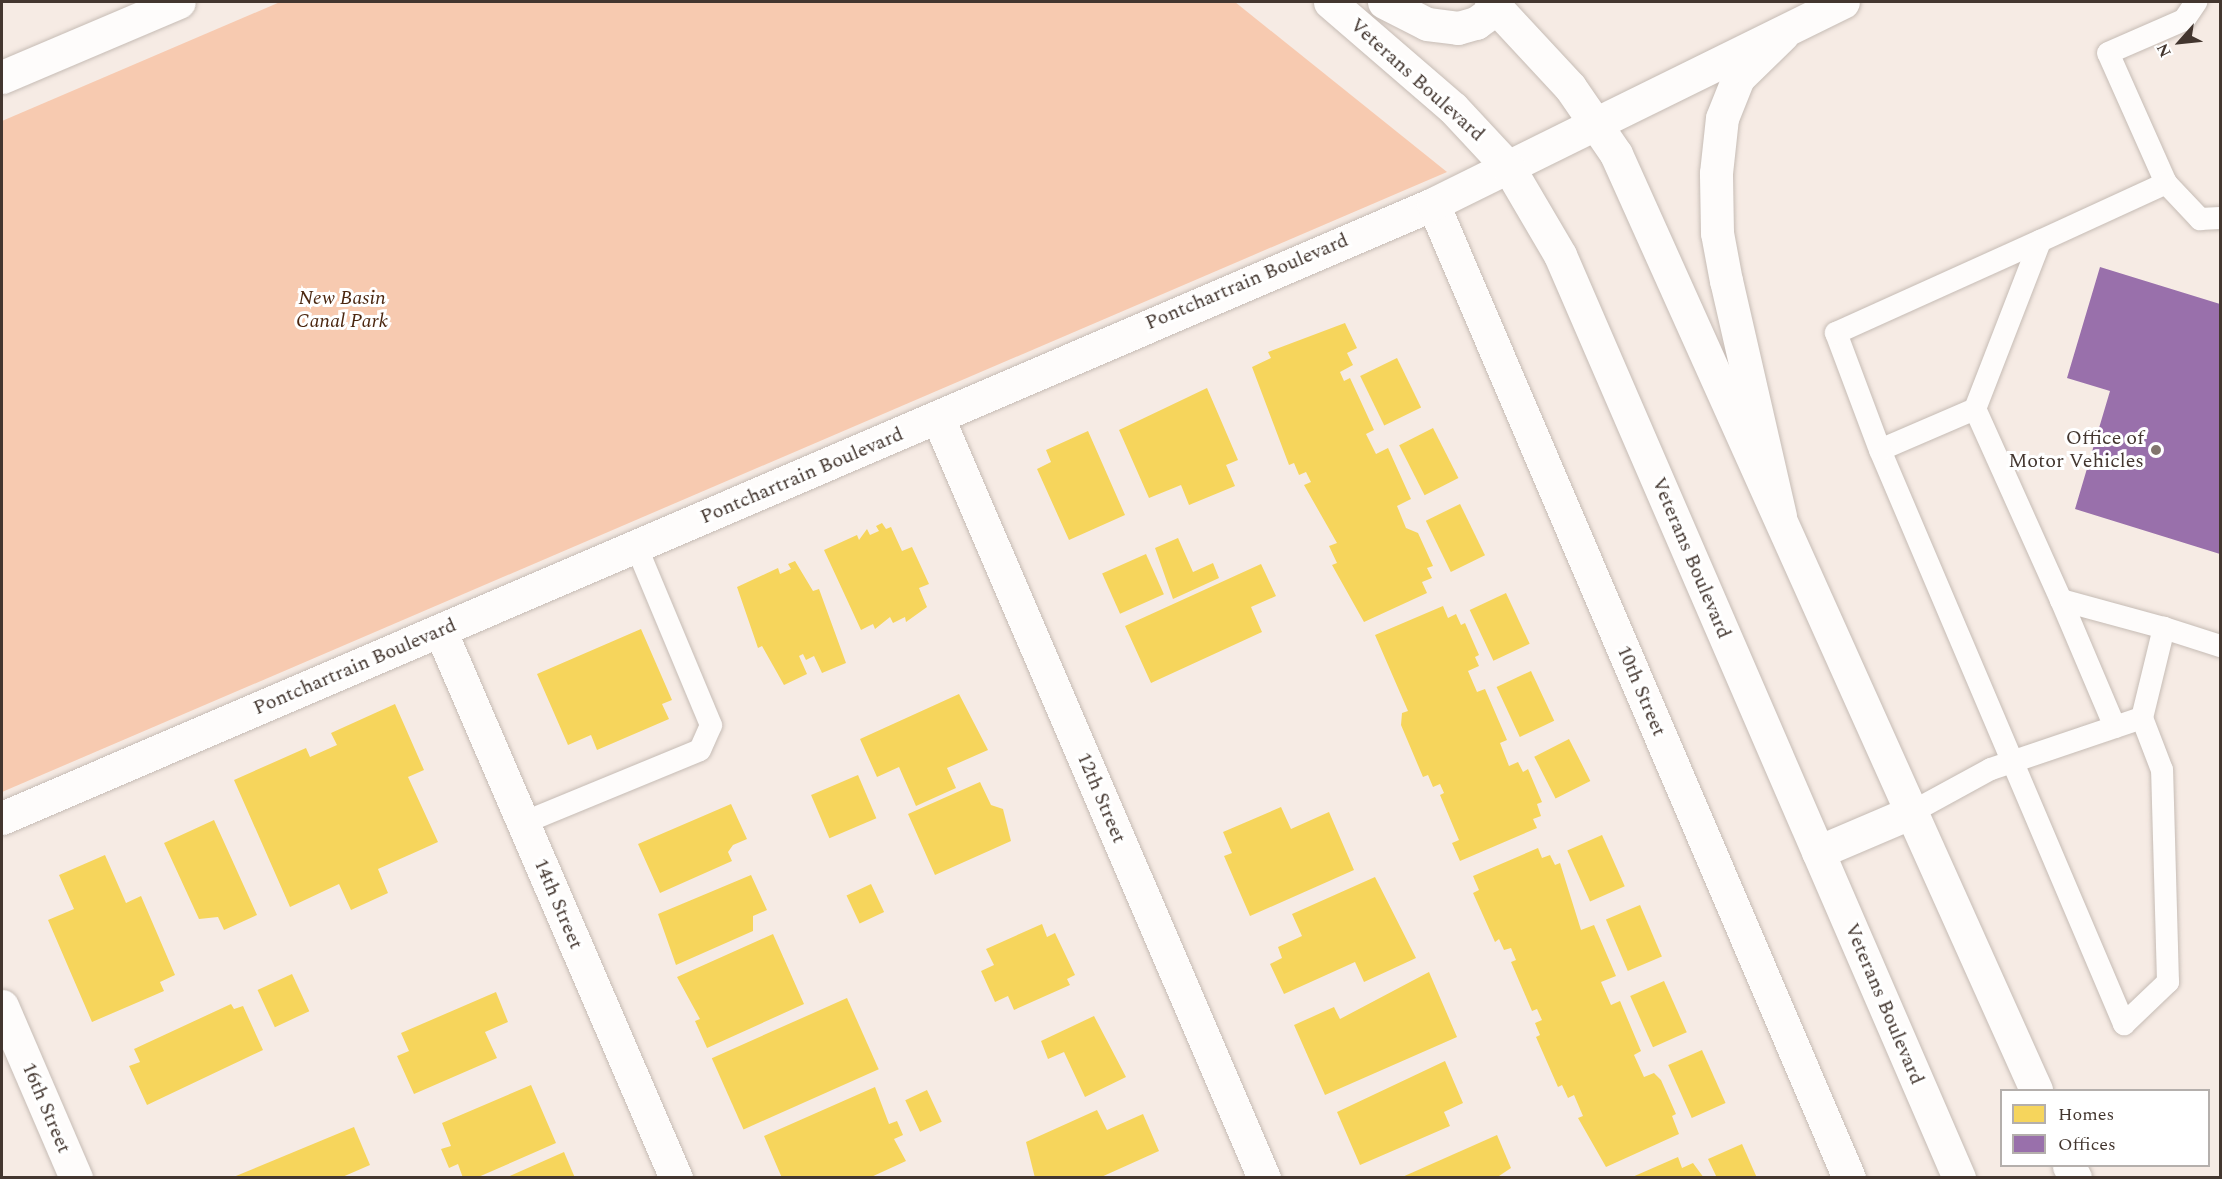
<!DOCTYPE html>
<style>
body{margin:0}
#map{position:relative;width:2222px;height:1179px;overflow:hidden;background:#f6ebe4;font-family:Spectral,serif}
div>[style]{position:absolute}
[style*='--x']{left:calc(var(--x)*1px);top:calc(var(--y)*1px);width:calc(var(--w)*1px);rotate:calc(var(--a)*1deg)}
.green>*{inset:0;background:#f7cab0}
.homes>*{inset:0;background:#f6d55c;transform-origin:0 0}
.offices>*{inset:0;background:#9970ab}
.roads{filter:drop-shadow(0 0 2px #c6bcb5) drop-shadow(0 0 2px #c6bcb5)}
.service>*{height:22px;margin:-11px;padding:0 11px;transform-origin:11px;border-radius:11px;background:#fefcfb}
.minor>*{height:33px;margin:-16.5px;padding:0 16.5px;transform-origin:16.5px;border-radius:16.5px;background:#fefcfb}
.secondary>*{height:33px;margin:-16.5px;padding:0 16.5px;transform-origin:16.5px;border-radius:16.5px;background:#fefcfb}
.primary>*{height:33px;margin:-16.5px;padding:0 16.5px;transform-origin:16.5px;border-radius:16.5px;background:#fefcfb}
.motorway>*{height:33px;margin:-16.5px;padding:0 16.5px;transform-origin:16.5px;border-radius:16.5px;background:#fefcfb}
.dots>*{width:16px;height:16px;translate:-50% -50%;box-sizing:border-box;border:3px solid #fff;border-radius:50%}
span{translate:-50% -50%;white-space:nowrap;text-align:center;line-height:1.15;-webkit-text-stroke:6px #fff;paint-order:stroke}
.street-label{font-size:20px;color:#43362f}
.park-label{font-size:20px;color:#4b2710;font-style:italic}
.poi-label{font-size:20px;color:#43362f}
.right{translate:-100% -50%;text-align:right}
.frame{position:absolute;inset:0;border:3px solid #43362f;pointer-events:none}
.legend{position:absolute;left:2000px;top:1089px;width:210px;height:78px;box-sizing:border-box;background:#fff;border:2px solid #b4afac;margin:0;padding:8px 10px;list-style:none;font-size:18px;color:#43362f}
.legend li{display:flex;align-items:center;gap:12px;height:30px}
.legend b{width:30px;border:2px solid #b4afac}
.north{position:absolute;left:2150px;top:12px;width:60px;height:60px;-webkit-text-stroke:4px #fff;paint-order:stroke;rotate:243deg;font-size:16px;font-weight:700;line-height:24px;text-align:center;color:#43362f}
.north::after{content:'';display:block;margin:auto;width:21px;height:27px;background:#43362f;clip-path:polygon(50% 0,100% 100%,50% 72%,0 100%)}
</style>
<div id="map">
<div class="green">
<div style="clip-path:polygon(280px 2px,1235px 2px,1447px 172px,2px 792px,2px 121px)"></div>
</div>
<div class="homes">
<div style="clip-path:polygon(1345px 323px,1357px 348px,1347px 353px,1353px 365px,1340px 372px,1344px 381px,1350px 378px,1374px 430px,1366px 434px,1376px 454px,1388px 448px,1411px 499px,1397px 506px,1406px 528px,1418px 533px,1433px 566px,1427px 568px,1432px 578px,1422px 582px,1427px 593px,1364px 622px,1332px 565px,1337px 563px,1329px 546px,1337px 543px,1304px 485px,1311px 482px,1306px 472px,1299px 475px,1294px 463px,1289px 465px,1252px 367px,1271px 358px,1268px 352px)"></div>
<div style="left:1397px;top:358px;width:55px;height:41px;rotate:64deg"></div>
<div style="clip-path:polygon(1207px 388px,1238px 460px,1226px 465px,1235px 486px,1189px 505px,1181px 485px,1149px 498px,1119px 430px)"></div>
<div style="left:1433px;top:428px;width:56px;height:38px;rotate:63deg"></div>
<div style="clip-path:polygon(1088px 431px,1125px 515px,1069px 540px,1037px 469px,1051px 462px,1046px 450px)"></div>
<div style="left:1460px;top:504px;width:57px;height:38px;rotate:64deg"></div>
<div style="clip-path:polygon(882px 523px,886px 529px,891px 527px,902px 551px,912px 547px,929px 584px,919px 588px,927px 607px,906px 622px,905px 617px,893px 623px,890px 617px,875px 629px,873px 624px,861px 630px,824px 550px,857px 535px,859px 540px,867px 529px,870px 535px,879px 531px,876px 526px)"></div>
<div style="clip-path:polygon(1178px 538px,1193px 572px,1213px 563px,1219px 578px,1173px 599px,1155px 548px)"></div>
<div style="left:1146px;top:554px;width:44px;height:48px;rotate:66deg"></div>
<div style="clip-path:polygon(795px 561px,813px 591px,819px 589px,846px 663px,822px 673px,814px 656px,806px 660px,803px 654px,799px 656px,807px 674px,784px 685px,762px 646px,758px 648px,737px 587px,778px 568px,780px 574px,791px 569px,788px 564px)"></div>
<div style="clip-path:polygon(1261px 564px,1276px 596px,1251px 607px,1262px 632px,1151px 683px,1125px 626px)"></div>
<div style="left:1506px;top:593px;width:56px;height:40px;rotate:65deg"></div>
<div style="clip-path:polygon(1443px 606px,1448px 618px,1456px 614px,1461px 625px,1465px 623px,1479px 655px,1475px 657px,1479px 666px,1468px 671px,1477px 692px,1485px 689px,1507px 740px,1500px 743px,1509px 766px,1518px 762px,1523px 772px,1528px 769px,1542px 802px,1537px 804px,1541px 816px,1533px 819px,1537px 828px,1460px 861px,1452px 843px,1459px 840px,1440px 795px,1444px 793px,1440px 784px,1433px 787px,1428px 775px,1423px 777px,1401px 725px,1402px 713px,1408px 711px,1375px 635px)"></div>
<div style="clip-path:polygon(641px 629px,672px 700px,662px 704px,669px 719px,597px 750px,591px 735px,568px 745px,537px 674px)"></div>
<div style="left:1531px;top:671px;width:55px;height:38px;rotate:65deg"></div>
<div style="clip-path:polygon(959px 694px,988px 750px,947px 768px,956px 788px,916px 806px,899px 767px,877px 777px,860px 739px)"></div>
<div style="clip-path:polygon(395px 704px,424px 770px,408px 777px,438px 842px,378px 869px,388px 893px,351px 910px,339px 884px,290px 907px,234px 780px,306px 748px,310px 757px,337px 745px,331px 733px)"></div>
<div style="left:1569px;top:739px;width:47px;height:39px;rotate:63deg"></div>
<div style="left:858px;top:775px;width:47px;height:51px;rotate:67deg"></div>
<div style="clip-path:polygon(980px 782px,991px 805px,1003px 809px,1011px 841px,935px 875px,908px 814px)"></div>
<div style="clip-path:polygon(731px 804px,747px 839px,733px 845px,728px 852px,732px 861px,660px 893px,638px 844px)"></div>
<div style="clip-path:polygon(1281px 807px,1291px 829px,1329px 812px,1354px 870px,1250px 916px,1224px 856px,1232px 853px,1223px 832px)"></div>
<div style="clip-path:polygon(214px 820px,257px 915px,224px 930px,218px 917px,199px 919px,164px 843px)"></div>
<div style="left:1602px;top:835px;width:56px;height:38px;rotate:66deg"></div>
<div style="clip-path:polygon(1538px 848px,1542px 858px,1550px 855px,1555px 865px,1560px 863px,1581px 930px,1594px 925px,1616px 976px,1601px 982px,1611px 1005px,1620px 1001px,1641px 1051px,1634px 1055px,1644px 1077px,1654px 1073px,1661px 1080px,1676px 1114px,1672px 1116px,1679px 1134px,1606px 1167px,1578px 1118px,1583px 1116px,1574px 1095px,1568px 1098px,1562px 1085px,1558px 1087px,1536px 1037px,1540px 1035px,1535px 1023px,1542px 1020px,1537px 1009px,1532px 1011px,1511px 962px,1516px 960px,1511px 948px,1504px 950px,1499px 939px,1495px 942px,1473px 893px,1479px 890px,1473px 876px)"></div>
<div style="clip-path:polygon(105px 855px,126px 903px,141px 896px,175px 975px,160px 982px,164px 991px,92px 1022px,48px 920px,74px 909px,59px 875px)"></div>
<div style="clip-path:polygon(751px 875px,767px 910px,753px 916px,753px 931px,676px 965px,658px 914px)"></div>
<div style="clip-path:polygon(1375px 877px,1416px 958px,1364px 982px,1355px 962px,1284px 994px,1270px 964px,1282px 958px,1278px 947px,1302px 936px,1292px 914px)"></div>
<div style="left:871px;top:884px;width:31px;height:27px;rotate:65deg"></div>
<div style="left:1640px;top:905px;width:56px;height:37px;rotate:67deg"></div>
<div style="clip-path:polygon(1042px 924px,1047px 937px,1055px 933px,1075px 975px,1067px 979px,1070px 985px,1014px 1010px,1008px 996px,995px 1002px,981px 971px,994px 965px,986px 949px)"></div>
<div style="clip-path:polygon(773px 934px,804px 1004px,707px 1048px,695px 1021px,700px 1019px,677px 977px)"></div>
<div style="clip-path:polygon(1429px 972px,1457px 1037px,1325px 1095px,1294px 1025px,1334px 1007px,1340px 1019px)"></div>
<div style="left:292px;top:974px;width:41px;height:38px;rotate:65deg"></div>
<div style="left:1664px;top:981px;width:56px;height:37px;rotate:66deg"></div>
<div style="clip-path:polygon(496px 992px,508px 1022px,485px 1032px,497px 1058px,414px 1094px,397px 1056px,409px 1051px,401px 1033px)"></div>
<div style="left:847px;top:998px;width:78px;height:148px;rotate:66deg"></div>
<div style="clip-path:polygon(231px 1004px,234px 1009px,243px 1006px,263px 1050px,147px 1105px,129px 1066px,140px 1062px,134px 1049px)"></div>
<div style="clip-path:polygon(1094px 1016px,1126px 1077px,1085px 1097px,1064px 1052px,1048px 1059px,1041px 1041px)"></div>
<div style="left:1702px;top:1050px;width:58px;height:37px;rotate:66deg"></div>
<div style="clip-path:polygon(1445px 1061px,1463px 1103px,1444px 1112px,1450px 1126px,1360px 1165px,1337px 1112px)"></div>
<div style="clip-path:polygon(531px 1085px,556px 1143px,476px 1178px,463px 1178px,458px 1164px,449px 1168px,441px 1149px,451px 1146px,442px 1123px)"></div>
<div style="clip-path:polygon(875px 1087px,889px 1124px,897px 1121px,903px 1135px,894px 1139px,906px 1161px,869px 1178px,782px 1178px,764px 1136px)"></div>
<div style="left:927px;top:1090px;width:35px;height:24px;rotate:65deg"></div>
<div style="clip-path:polygon(1097px 1110px,1107px 1130px,1143px 1114px,1159px 1151px,1099px 1178px,1035px 1178px,1026px 1142px)"></div>
<div style="clip-path:polygon(354px 1127px,370px 1165px,340px 1178px,231px 1178px)"></div>
<div style="clip-path:polygon(1497px 1135px,1511px 1168px,1496px 1178px,1400px 1178px)"></div>
<div style="clip-path:polygon(1742px 1144px,1757px 1178px,1717px 1178px,1708px 1159px)"></div>
<div style="clip-path:polygon(564px 1152px,575px 1178px,505px 1178px)"></div>
<div style="clip-path:polygon(1678px 1157px,1682px 1168px,1693px 1163px,1704px 1178px,1630px 1178px)"></div>
</div>
<div class="offices">
<div style="clip-path:polygon(2100px 267px,2220px 304px,2220px 554px,2075px 509px,2110px 391px,2067px 378px)"></div>
</div>
<div class="roads">
<div class="service">
<div style="--x:2166;--y:183;--w:142;--a:-114"></div>
<div style="--x:2108;--y:53;--w:83;--a:-23.5"></div>
<div style="--x:2184;--y:20;--w:22;--a:-56"></div>
<div style="--x:1975;--y:409;--w:103;--a:156.7"></div>
<div style="--x:1880;--y:450;--w:624;--a:66.97"></div>
<div style="--x:2124;--y:1024;--w:61;--a:-43.7"></div>
<div style="--x:2168;--y:982;--w:212;--a:-91.6"></div>
<div style="--x:2162;--y:770;--w:56;--a:-111"></div>
<div style="--x:1880;--y:450;--w:125;--a:-110.6"></div>
<div style="--x:1836;--y:333;--w:224;--a:-24.3"></div>
<div style="--x:2061;--y:600;--w:138;--a:67"></div>
<div style="--x:2164;--y:628;--w:107;--a:-164.8"></div>
<div style="--x:2061;--y:600;--w:209;--a:-114.2"></div>
<div style="--x:1975;--y:409;--w:180;--a:-68.8"></div>
<div style="--x:2040;--y:241;--w:139;--a:-24.7"></div>
<div style="--x:2166;--y:183;--w:50;--a:46.6"></div>
<div style="--x:2200;--y:219;--w:20;--a:-3"></div>
<div style="--x:1912;--y:812;--w:90;--a:-28.6"></div>
<div style="--x:1991;--y:769;--w:159;--a:-18.7"></div>
<div style="--x:2142;--y:718;--w:93;--a:-76.3"></div>
<div style="--x:2164;--y:628;--w:59;--a:17.8"></div>
<div style="--x:523;--y:823;--w:191;--a:-22.4"></div>
<div style="--x:700;--y:750;--w:27;--a:-66"></div>
<div style="--x:711;--y:725;--w:194;--a:-112.7"></div>
</div>
<div class="minor">
<div style="--x:1433;--y:204;--w:1059;--a:66.87"></div>
<div style="--x:938;--y:418;--w:827;--a:66.78"></div>
<div style="--x:440;--y:630;--w:597;--a:66.7"></div>
<div style="--x:2;--y:1006;--w:187;--a:66.7"></div>
</div>
<div class="secondary">
<div style="--x:2;--y:77;--w:192;--a:-23"></div>
<div style="--x:2;--y:818;--w:1557;--a:-23.22"></div>
<div style="--x:1433;--y:204;--w:183;--a:-26.3"></div>
</div>
<div class="primary">
<div style="--x:1330;--y:2;--w:162;--a:40.8"></div>
<div style="--x:1453;--y:108;--w:82;--a:47"></div>
<div style="--x:1509;--y:168;--w:101;--a:59.6"></div>
<div style="--x:1560;--y:255;--w:1006;--a:66.62"></div>
<div style="--x:1384;--y:2;--w:48;--a:27.1"></div>
<div style="--x:1427;--y:24;--w:31;--a:7"></div>
<div style="--x:1458;--y:28;--w:19;--a:-16"></div>
<div style="--x:1476;--y:23;--w:27;--a:-36"></div>
<div style="--x:1491;--y:2;--w:116;--a:47.1"></div>
<div style="--x:1570;--y:87;--w:81;--a:55.5"></div>
<div style="--x:1616;--y:154;--w:1026;--a:65.83"></div>
<div style="--x:1818;--y:852;--w:102;--a:-23.1"></div>
<div style="--x:2069;--y:1166;--w:13;--a:63"></div>
</div>
<div class="motorway">
<div style="--x:1597;--y:123;--w:274;--a:-26.2"></div>
<div style="--x:1780;--y:516;--w:241;--a:-102.9"></div>
<div style="--x:1726;--y:281;--w:49;--a:-100.6"></div>
<div style="--x:1717;--y:233;--w:60;--a:-91"></div>
<div style="--x:1716;--y:173;--w:55;--a:-83.8"></div>
<div style="--x:1722;--y:118;--w:43;--a:-68.2"></div>
<div style="--x:1738;--y:78;--w:62;--a:-44.3"></div>
</div>
</div>
<div class="dots">
<div style="left:2156px;top:450px;background:#82756e"></div>
</div>
<div class="street-label">
<span style="left:1417px;top:80px;rotate:42deg">Veterans Boulevard</span>
<span style="left:1247px;top:282px;rotate:-23deg">Pontchartrain Boulevard</span>
<span style="left:802px;top:476px;rotate:-23deg">Pontchartrain Boulevard</span>
<span style="left:1691px;top:558px;rotate:67deg">Veterans Boulevard</span>
<span style="left:355px;top:667px;rotate:-23deg">Pontchartrain Boulevard</span>
<span style="left:1641px;top:691px;rotate:67deg">10th Street</span>
<span style="left:1101px;top:798px;rotate:67deg">12th Street</span>
<span style="left:558px;top:904px;rotate:67deg">14th Street</span>
<span style="left:1884px;top:1004px;rotate:67deg">Veterans Boulevard</span>
<span style="left:46px;top:1108px;rotate:67deg">16th Street</span>
</div>
<div class="park-label">
<span style="left:342px;top:310px">New Basin<br>Canal Park</span>
</div>
<div class="poi-label">
<span class="right" style="left:2144px;top:450px">Office of<br>Motor Vehicles</span>
</div>
<div class="frame"></div>
<ul class="legend">
<li><b style="height:16px;background:#f6d55c"></b>Homes</li>
<li><b style="height:16px;background:#9970ab"></b>Offices</li>
</ul>
<div class="north">N</div>
</div>
